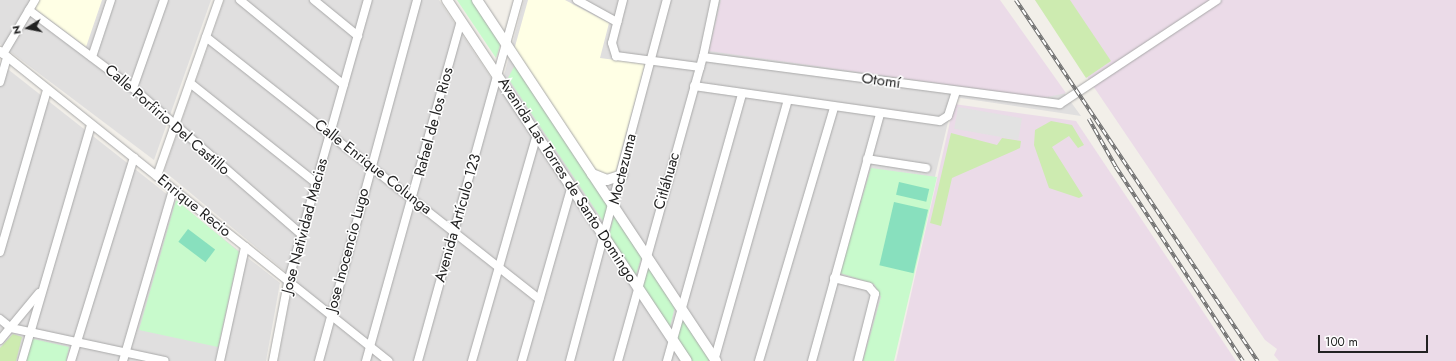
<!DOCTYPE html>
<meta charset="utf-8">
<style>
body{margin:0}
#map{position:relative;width:1456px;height:361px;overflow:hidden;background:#f2efe9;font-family:Jost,sans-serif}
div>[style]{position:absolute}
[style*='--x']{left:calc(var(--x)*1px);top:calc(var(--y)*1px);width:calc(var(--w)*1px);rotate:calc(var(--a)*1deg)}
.residential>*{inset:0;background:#e0dfdf}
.industrial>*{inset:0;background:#ebdbe8}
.education>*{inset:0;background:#ffffe5}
.grass>*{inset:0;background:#cdebb0}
.park>*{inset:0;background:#c8facc}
.pitch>*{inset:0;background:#88e0be;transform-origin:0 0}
.parking>*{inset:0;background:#e2e2e2;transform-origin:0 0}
.roads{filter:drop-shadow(0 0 1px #a9a9a9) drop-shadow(0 0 1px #a9a9a9)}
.minor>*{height:8px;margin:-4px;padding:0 4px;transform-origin:4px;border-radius:4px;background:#fff}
.tertiary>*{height:10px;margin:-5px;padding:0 5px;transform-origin:5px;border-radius:5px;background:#fff}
.rail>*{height:3.5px;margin-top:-1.75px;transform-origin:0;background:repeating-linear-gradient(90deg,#fff 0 6px,#707070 0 12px);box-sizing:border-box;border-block:1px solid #707070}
span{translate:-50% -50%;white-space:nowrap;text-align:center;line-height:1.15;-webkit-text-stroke:3px #fff;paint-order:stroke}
.street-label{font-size:15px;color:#222}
.north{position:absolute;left:8px;top:8px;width:40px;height:40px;-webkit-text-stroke:3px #fff;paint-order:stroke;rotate:260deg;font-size:11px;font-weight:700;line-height:16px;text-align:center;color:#222}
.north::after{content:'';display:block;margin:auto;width:14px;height:18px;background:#222;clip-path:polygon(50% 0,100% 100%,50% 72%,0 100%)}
.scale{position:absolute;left:1318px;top:335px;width:110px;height:18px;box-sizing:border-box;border:2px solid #222;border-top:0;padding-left:5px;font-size:12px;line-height:14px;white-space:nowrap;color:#222;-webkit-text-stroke:3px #fff;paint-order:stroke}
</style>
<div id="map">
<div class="residential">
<div style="clip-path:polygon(0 0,211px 0,154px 160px,0 44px)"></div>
<div style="clip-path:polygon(224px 0,439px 0,500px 91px,524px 0,997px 0,1081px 116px,954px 97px,891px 361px,278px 361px,293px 278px,164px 171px)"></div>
<div style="clip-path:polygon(0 63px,280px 283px,266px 361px,0 361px)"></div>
</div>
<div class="industrial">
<div style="clip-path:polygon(721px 0,1000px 0,1066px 93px,1043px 98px,709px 51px)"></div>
<div style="clip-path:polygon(1035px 0,1456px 0,1456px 361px,1279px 361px,1274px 355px,1277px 349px,1265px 340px)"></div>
<div style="clip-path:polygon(954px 104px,1076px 121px,1236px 361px,896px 361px)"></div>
</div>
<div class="education">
<div style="clip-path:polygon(39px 0,102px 0,86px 47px,35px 9px)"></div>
<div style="clip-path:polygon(528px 0,565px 0,609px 23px,600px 58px,645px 64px,615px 174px,597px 175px,514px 50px)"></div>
</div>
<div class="grass">
<div style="clip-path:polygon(1035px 0,1070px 0,1111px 61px,1086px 78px)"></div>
<div style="clip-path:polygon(1051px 121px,1072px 125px,1084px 145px,1078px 148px,1069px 136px,1052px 147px,1083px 196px,1079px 198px,1049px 188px,1034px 145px,1035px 130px)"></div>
<div style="clip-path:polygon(951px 133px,997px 145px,1002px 138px,1021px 141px,1020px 148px,952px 178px,941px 226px,930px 223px)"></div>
<div style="clip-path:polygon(13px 334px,22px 337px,16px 361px,0 361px,0 348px)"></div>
</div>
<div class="park">
<div style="clip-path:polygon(457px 0,473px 0,501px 42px,496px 58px)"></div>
<div style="clip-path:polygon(515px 65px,611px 206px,605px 224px,508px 78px)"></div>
<div style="clip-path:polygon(871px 168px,937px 177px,894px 361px,863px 361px,881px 297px,874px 284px,840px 273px)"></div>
<div style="clip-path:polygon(176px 200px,239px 252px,218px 347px,139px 330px)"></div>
<div style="clip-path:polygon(614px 215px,642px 256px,635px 277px,609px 237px)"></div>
<div style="clip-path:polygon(648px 266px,675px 306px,670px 327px,642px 286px)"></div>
<div style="clip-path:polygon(682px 319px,709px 358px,708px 361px,692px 361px,677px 338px)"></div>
<div style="clip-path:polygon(29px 338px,69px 347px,66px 361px,25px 361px)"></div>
</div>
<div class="pitch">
<div style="left:899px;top:182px;width:31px;height:13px;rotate:13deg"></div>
<div style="left:894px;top:202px;width:35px;height:65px;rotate:13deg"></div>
<div style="left:188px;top:229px;width:34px;height:16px;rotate:37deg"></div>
</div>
<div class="parking">
<div style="left:958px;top:107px;width:65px;height:22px;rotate:10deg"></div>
</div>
<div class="roads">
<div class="minor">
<div style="--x:240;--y:0;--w:134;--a:39.3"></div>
<div style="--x:314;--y:0;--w:57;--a:39.3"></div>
<div style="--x:577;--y:0;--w:46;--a:28.8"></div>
<div style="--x:623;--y:0;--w:44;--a:104.3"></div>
<div style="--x:612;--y:43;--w:14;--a:73"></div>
<div style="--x:616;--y:56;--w:85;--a:7.5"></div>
<div style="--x:29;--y:10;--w:130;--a:36.9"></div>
<div style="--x:133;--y:88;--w:223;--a:41"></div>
<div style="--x:206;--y:37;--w:424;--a:38.2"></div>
<div style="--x:0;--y:51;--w:497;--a:38.6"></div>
<div style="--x:3;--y:54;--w:63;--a:-59.3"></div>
<div style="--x:92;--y:57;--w:60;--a:-71.6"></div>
<div style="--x:703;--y:57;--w:360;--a:7.5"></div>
<div style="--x:1060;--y:104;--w:188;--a:-33.5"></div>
<div style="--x:0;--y:82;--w:26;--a:-74"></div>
<div style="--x:190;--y:83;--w:161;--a:38.4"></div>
<div style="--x:694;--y:86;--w:248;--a:8.1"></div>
<div style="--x:940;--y:121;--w:9;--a:-32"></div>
<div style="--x:948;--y:116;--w:26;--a:-72"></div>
<div style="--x:133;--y:88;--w:93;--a:-70.6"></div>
<div style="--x:867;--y:159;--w:60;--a:8.7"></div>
<div style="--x:157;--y:176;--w:187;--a:-70.6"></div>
<div style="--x:0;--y:252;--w:169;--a:-73.8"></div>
<div style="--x:834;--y:278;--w:36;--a:14"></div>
<div style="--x:869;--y:287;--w:9;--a:49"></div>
<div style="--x:875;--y:294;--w:69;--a:104.2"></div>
<div style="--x:0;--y:319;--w:14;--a:39"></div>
<div style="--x:11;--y:328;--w:157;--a:12.1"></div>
<div style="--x:0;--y:340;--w:61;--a:-50.3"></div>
<div style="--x:22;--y:361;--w:246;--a:-73.7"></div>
<div style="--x:71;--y:361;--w:213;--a:-72.8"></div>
<div style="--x:123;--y:361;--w:178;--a:-73.7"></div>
<div style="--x:220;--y:361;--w:117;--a:-77.6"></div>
<div style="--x:273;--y:361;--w:80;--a:-79.2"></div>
<div style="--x:288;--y:282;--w:293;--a:-74.2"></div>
<div style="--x:319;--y:361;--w:374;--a:-74.8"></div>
<div style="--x:366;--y:361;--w:353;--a:-74.4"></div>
<div style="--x:418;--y:361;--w:375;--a:-74.5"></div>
<div style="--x:472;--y:361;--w:236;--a:-74"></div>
<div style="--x:522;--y:361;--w:182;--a:-74.1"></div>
<div style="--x:570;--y:361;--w:374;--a:-75"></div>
<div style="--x:618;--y:361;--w:316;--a:-74.4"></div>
<div style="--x:703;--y:57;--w:58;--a:-78.1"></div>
<div style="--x:667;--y:361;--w:277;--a:-74.3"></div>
<div style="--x:714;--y:361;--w:271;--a:-74.2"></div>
<div style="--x:759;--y:361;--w:265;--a:-73.5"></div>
<div style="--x:812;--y:361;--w:256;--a:-74.6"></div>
</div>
<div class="tertiary">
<div style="--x:447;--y:0;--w:433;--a:56.4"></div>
<div style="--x:477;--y:0;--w:433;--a:56.5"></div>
<div style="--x:592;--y:174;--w:16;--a:22"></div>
<div style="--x:607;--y:180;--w:16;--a:-18"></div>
</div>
</div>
<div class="rail">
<div style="--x:1016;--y:0;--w:435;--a:56.2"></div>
<div style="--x:1089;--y:119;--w:55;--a:60.6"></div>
<div style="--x:1116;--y:167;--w:232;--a:56.8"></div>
</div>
<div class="street-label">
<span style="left:881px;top:81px;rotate:8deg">Otomí</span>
<span style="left:167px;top:120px;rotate:41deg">Calle Porfirio Del Castillo</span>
<span style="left:434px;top:122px;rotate:-75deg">Rafael de los Rios</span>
<span style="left:373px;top:167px;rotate:38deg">Calle Enrique Colunga</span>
<span style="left:623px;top:169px;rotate:-76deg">Moctezuma</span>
<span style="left:567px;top:180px;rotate:57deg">Avenida Las Torres de Santo Domingo</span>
<span style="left:667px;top:181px;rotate:-74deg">Citláhuac</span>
<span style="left:194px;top:206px;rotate:39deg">Enrique Recio</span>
<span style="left:458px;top:218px;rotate:-74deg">Avenida Artículo 123</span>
<span style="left:305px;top:226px;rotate:-75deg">Jose Natividad Macias</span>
<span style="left:348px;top:250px;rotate:-75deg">Jose Inocencio Lugo</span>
</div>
<div class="north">N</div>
<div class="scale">100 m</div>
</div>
